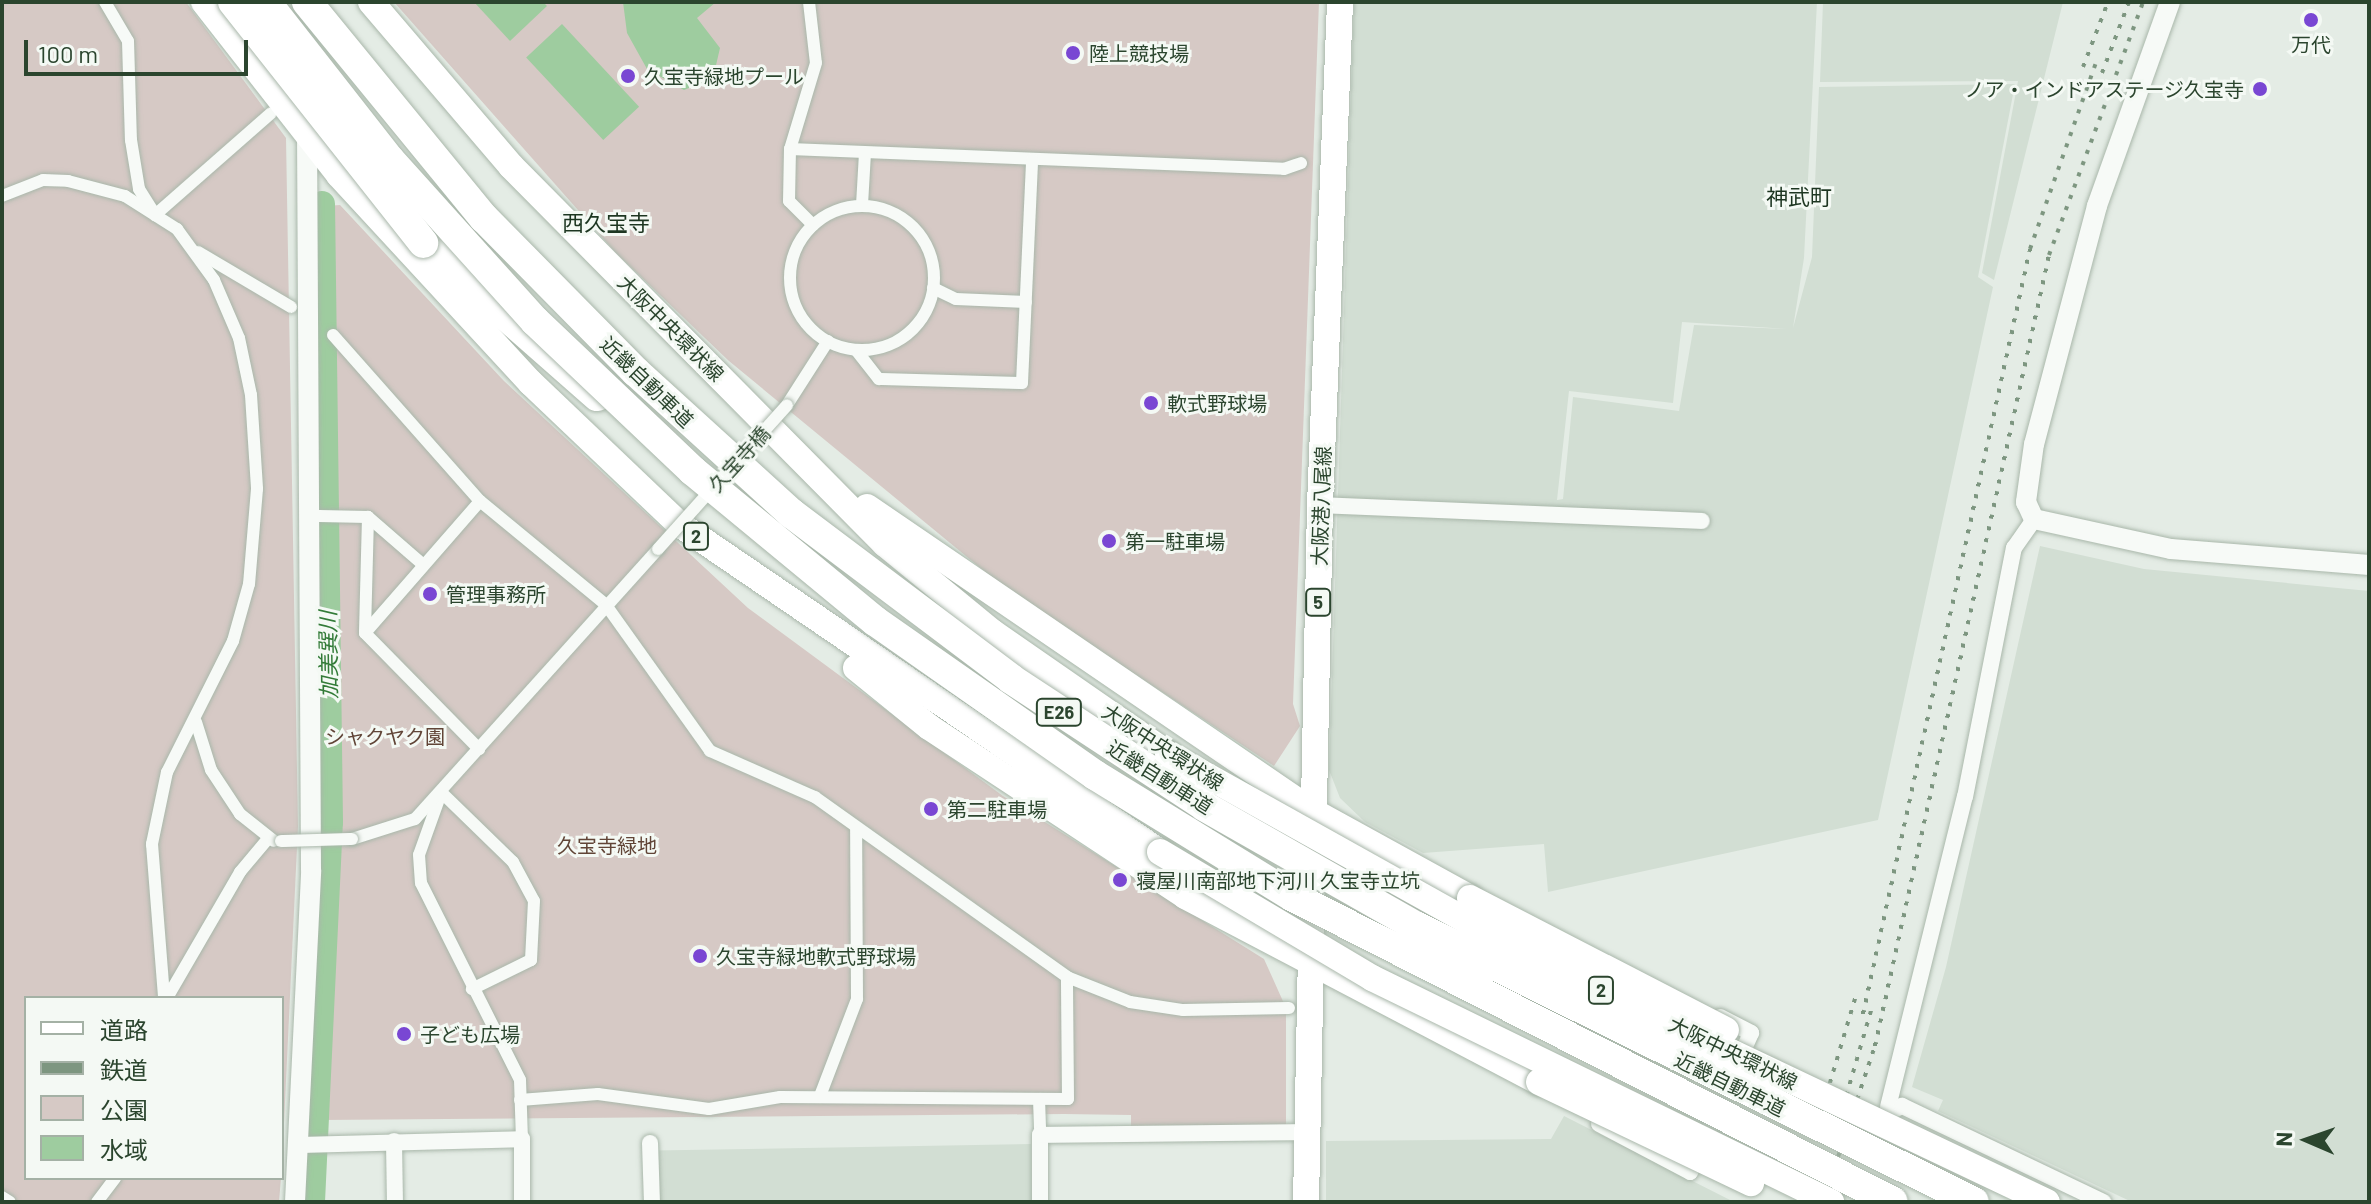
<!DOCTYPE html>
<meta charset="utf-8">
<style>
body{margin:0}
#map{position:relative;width:2371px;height:1204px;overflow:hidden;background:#e4ece5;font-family:Barlow,"Noto Sans JP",sans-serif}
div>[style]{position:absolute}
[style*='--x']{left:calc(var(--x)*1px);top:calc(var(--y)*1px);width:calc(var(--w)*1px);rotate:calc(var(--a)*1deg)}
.built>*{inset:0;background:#d2ded3;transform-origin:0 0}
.green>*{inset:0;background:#d6c9c5}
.water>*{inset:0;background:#9ecc9f;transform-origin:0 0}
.river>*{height:26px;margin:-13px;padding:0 13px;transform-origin:13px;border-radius:13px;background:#9ecc9f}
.roads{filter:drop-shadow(0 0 2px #a9b7aa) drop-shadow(0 0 2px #a9b7aa)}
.pedestrian>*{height:12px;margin:-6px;padding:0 6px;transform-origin:6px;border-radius:6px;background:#f7faf7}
.pedestrian>.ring{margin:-6px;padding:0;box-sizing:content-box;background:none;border:12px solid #f7faf7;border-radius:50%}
.minor>*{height:16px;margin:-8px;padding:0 8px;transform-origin:8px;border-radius:8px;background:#f7faf7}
.tertiary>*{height:20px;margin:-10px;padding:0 10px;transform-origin:10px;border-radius:10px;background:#f7faf7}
.primary>*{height:26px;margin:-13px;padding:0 13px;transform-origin:13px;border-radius:13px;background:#fff}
.motorway>*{height:30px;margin:-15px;padding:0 15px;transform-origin:15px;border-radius:15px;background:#fff}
.rail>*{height:4px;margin-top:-2px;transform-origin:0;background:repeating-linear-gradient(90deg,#7d9680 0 4px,transparent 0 12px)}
.bridges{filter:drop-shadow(0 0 2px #a9b7aa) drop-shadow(0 0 2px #a9b7aa)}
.pedestrian-bridge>*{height:12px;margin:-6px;padding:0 6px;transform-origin:6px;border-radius:6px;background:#f7faf7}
.primary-bridge>*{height:26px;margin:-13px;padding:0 13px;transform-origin:13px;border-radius:13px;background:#fff}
.motorway-bridge>*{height:30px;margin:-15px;padding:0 15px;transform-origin:15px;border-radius:15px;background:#fff}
.dots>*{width:22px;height:22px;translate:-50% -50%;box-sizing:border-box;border:4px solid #f4f9f4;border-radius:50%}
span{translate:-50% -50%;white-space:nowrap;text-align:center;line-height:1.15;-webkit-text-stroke:6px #f4f9f4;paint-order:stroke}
.shield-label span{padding:2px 6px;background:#f4f9f4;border:2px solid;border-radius:6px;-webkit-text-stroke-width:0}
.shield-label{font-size:18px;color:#2b452e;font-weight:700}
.poi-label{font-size:20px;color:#2b452e}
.left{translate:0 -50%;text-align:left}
.right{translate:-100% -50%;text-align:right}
.street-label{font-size:20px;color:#2b452e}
.park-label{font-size:20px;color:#614537}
.neighbourhood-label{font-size:22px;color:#1d3621}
.water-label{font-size:22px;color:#337b38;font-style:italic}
.frame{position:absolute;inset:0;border:4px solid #2b452e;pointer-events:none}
.legend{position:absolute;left:24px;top:996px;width:260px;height:184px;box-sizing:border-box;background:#f4f9f4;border:2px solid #a4b1a5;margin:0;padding:10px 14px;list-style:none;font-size:24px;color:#2b452e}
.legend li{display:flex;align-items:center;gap:16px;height:40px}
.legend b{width:40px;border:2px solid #a4b1a5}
.north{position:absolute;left:2267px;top:1100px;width:80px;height:80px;-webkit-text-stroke:6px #f4f9f4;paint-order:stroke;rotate:272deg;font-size:22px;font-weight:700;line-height:32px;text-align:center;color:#2b452e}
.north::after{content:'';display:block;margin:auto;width:28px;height:36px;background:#2b452e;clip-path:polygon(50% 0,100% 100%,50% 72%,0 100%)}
.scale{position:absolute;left:24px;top:40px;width:224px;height:36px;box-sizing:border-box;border:4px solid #2b452e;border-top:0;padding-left:10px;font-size:24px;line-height:28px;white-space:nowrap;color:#2b452e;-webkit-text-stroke:6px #f4f9f4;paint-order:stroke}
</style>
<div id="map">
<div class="built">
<div style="clip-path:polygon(evenodd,1354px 2px,1817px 2px,1804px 258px,1793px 328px,1812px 257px,1819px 87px,2015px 84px,1978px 277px,1993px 287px,1878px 820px,1548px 892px,1544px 844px,1423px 853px,1365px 822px,1340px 798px,1329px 770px,1354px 2px,1682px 322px,1788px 329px,1694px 325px,1679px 411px,1573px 397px,1563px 499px,1557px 500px,1569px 391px,1673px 403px,1682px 322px)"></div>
<div style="clip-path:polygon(1823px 2px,2063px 2px,1994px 280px,1982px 273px,2018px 81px,1820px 82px)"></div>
<div style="clip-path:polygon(2040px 546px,2144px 569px,2369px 591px,2369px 1202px,2132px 1202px,1938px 1111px,1943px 1100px,1912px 1087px,1946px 967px)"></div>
<div style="clip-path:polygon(1564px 1116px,1734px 1202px,1326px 1202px,1326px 1141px,1551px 1139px)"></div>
<div style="left:1031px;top:1144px;width:58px;height:376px;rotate:89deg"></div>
</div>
<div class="green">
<div style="clip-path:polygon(2px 2px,186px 2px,286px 138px,298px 826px,282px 1166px,282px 998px,26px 998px,26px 1178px,281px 1178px,279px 1202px,2px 1202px)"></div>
<div style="clip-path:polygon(394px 2px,1319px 2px,1293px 704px,1300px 726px,1274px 766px,1006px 589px,729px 361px,616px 253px)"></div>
<div style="clip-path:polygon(340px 205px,504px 381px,748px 608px,1003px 796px,1264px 959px,1286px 1008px,1286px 1127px,1131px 1127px,1131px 1115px,1064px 1114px,321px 1120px,334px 824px,325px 206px)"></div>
</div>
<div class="water">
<div style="clip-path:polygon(474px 2px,543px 2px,547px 6px,510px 41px)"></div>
<div style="clip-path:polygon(623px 2px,716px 2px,697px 18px,720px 48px,713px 78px,684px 90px,647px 69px,627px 33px)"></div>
<div style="left:562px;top:24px;width:113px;height:49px;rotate:47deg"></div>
</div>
<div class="river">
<div style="--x:312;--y:1202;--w:380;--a:-87.3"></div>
<div style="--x:330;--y:822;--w:618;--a:-90.74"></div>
</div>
<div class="roads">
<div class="pedestrian">
<div style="--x:105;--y:2;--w:45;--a:59.5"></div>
<div style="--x:128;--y:41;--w:99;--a:88.3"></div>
<div style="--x:131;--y:140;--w:50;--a:80.7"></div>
<div style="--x:139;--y:189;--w:31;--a:58"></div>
<div style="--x:155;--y:215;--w:154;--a:-41.3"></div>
<div style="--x:809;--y:2;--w:61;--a:83.5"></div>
<div style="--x:816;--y:63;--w:90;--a:106.8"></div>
<div style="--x:790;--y:149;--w:52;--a:91.1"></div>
<div style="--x:789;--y:201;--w:34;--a:45"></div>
<div style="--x:790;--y:149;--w:494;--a:2.3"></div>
<div style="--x:1284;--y:169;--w:18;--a:-19"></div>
<div style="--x:2;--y:196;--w:44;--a:-21.3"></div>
<div style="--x:43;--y:180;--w:25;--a:2"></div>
<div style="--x:68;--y:181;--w:59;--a:14.7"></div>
<div style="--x:125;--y:196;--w:62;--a:32.4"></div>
<div style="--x:177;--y:229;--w:63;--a:54"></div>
<div style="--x:214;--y:280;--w:63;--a:66.7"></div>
<div style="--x:239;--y:338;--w:58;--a:78.1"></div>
<div style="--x:251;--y:395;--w:94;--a:86.3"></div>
<div style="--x:257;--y:489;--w:95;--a:94.8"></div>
<div style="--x:249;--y:584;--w:59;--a:105.7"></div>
<div style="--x:233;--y:641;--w:147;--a:116.7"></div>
<div style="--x:167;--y:772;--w:74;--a:101.8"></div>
<div style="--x:152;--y:844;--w:154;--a:85.5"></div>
<div style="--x:862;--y:205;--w:52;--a:-86.7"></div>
<div class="ring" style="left:790px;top:206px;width:132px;height:132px"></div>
<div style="--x:198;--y:252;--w:108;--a:30.6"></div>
<div style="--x:933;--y:288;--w:25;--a:26"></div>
<div style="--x:956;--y:299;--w:70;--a:2.5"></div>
<div style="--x:333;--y:335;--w:222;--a:48.5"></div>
<div style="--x:480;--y:501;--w:163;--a:39.5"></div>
<div style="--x:606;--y:605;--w:179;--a:54.5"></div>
<div style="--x:710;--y:751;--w:115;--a:23.7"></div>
<div style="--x:815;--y:797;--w:310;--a:35.5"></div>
<div style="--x:1067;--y:977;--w:68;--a:21.6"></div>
<div style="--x:1130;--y:1002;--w:54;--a:8.6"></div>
<div style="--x:1183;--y:1010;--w:106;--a:-1.1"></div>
<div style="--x:856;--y:350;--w:37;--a:52"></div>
<div style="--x:879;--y:379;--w:143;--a:1.6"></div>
<div style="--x:1022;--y:383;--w:224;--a:-87.4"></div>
<div style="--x:787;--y:405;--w:76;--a:-57.4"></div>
<div style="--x:319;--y:516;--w:49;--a:1.2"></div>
<div style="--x:420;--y:562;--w:69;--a:-139.1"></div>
<div style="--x:368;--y:517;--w:116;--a:91.5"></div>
<div style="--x:365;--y:633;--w:163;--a:45.5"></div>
<div style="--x:365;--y:633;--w:175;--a:-48.9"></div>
<div style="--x:196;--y:722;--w:50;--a:72.6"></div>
<div style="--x:211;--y:770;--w:53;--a:56.6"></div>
<div style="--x:240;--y:814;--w:43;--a:38.5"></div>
<div style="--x:442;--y:793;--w:99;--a:44.2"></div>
<div style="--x:513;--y:862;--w:44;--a:61.7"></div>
<div style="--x:534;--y:901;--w:59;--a:92.9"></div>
<div style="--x:531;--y:960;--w:66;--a:153.8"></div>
<div style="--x:439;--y:799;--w:59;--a:109.7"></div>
<div style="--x:419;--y:855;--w:28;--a:86"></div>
<div style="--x:421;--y:883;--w:220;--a:63.3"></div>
<div style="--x:520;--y:1080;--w:59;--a:88.1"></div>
<div style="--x:352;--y:839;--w:66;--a:-17.6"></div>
<div style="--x:415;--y:819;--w:363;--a:-48"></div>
<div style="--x:167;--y:998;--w:146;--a:-59.9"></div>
<div style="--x:240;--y:872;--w:40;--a:-50"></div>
<div style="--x:820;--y:1096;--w:104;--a:-69.1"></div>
<div style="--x:857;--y:999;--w:171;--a:-90.3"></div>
<div style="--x:1039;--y:1099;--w:36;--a:88"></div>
<div style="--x:520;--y:1100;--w:78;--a:-4.4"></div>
<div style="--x:598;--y:1094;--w:112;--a:7.7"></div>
<div style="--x:709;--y:1109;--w:72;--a:-9.6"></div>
<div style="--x:780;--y:1097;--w:288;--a:0.4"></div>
<div style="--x:1068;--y:1099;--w:122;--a:-90.5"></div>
<div style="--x:2;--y:1197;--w:9;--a:32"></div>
<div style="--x:97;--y:1202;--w:30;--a:-53"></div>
</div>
<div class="minor">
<div style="--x:1320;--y:505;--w:382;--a:2.4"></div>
<div style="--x:1720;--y:1017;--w:35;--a:27"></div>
<div style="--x:1751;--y:1033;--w:34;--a:114"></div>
<div style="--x:1888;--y:1107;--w:319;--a:-76.1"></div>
<div style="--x:1965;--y:797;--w:254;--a:-78.9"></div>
<div style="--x:2014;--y:548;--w:35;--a:-55"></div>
<div style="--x:1886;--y:1114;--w:18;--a:-27"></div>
<div style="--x:1902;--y:1106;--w:223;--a:25.5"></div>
<div style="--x:1599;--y:1124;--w:103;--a:27.8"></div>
<div style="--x:1690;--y:1172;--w:71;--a:-66"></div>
<div style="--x:394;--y:1141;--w:61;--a:89.1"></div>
<div style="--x:650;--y:1143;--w:59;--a:88.1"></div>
<div style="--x:298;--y:1145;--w:224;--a:-1.5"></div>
<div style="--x:522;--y:1139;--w:63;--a:90"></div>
<div style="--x:1040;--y:1202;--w:67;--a:-90"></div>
<div style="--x:1040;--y:1135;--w:267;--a:-0.6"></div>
</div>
<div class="tertiary">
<div style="--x:2170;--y:2;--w:217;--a:109.7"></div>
<div style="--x:2097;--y:206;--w:246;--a:104.8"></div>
<div style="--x:2034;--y:444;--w:59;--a:97.9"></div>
<div style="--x:2026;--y:502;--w:19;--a:65"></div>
<div style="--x:2034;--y:519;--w:140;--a:12.4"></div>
<div style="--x:2171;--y:549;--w:199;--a:4.6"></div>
<div style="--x:295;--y:1202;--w:332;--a:-87.2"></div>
<div style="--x:311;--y:870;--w:740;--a:-90.31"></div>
</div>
<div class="primary">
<div style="--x:204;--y:2;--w:219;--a:52"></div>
<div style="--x:339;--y:175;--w:283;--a:47.3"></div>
<div style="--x:531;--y:383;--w:204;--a:43.6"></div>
<div style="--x:679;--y:524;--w:582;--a:34.29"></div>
<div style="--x:371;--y:2;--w:216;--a:49.5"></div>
<div style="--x:511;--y:166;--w:532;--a:45.3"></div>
<div style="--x:885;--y:544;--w:139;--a:39.4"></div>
<div style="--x:992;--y:632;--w:214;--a:34.7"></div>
<div style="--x:867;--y:507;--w:539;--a:34.34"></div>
<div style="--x:1312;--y:811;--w:180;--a:28.8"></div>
<div style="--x:856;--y:668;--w:94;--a:38.9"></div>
<div style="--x:929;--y:727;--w:307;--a:33.4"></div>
<div style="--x:1185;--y:896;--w:400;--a:27.7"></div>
<div style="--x:1306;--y:1202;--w:697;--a:-88.85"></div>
<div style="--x:1320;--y:505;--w:503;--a:-87.72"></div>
</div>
<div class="motorway">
<div style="--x:423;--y:243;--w:232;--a:41.3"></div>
</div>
</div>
<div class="rail">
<div style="--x:2083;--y:67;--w:70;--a:-69"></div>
<div style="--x:2102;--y:73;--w:76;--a:-69.2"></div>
<div style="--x:1863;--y:1014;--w:783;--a:-77.69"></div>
<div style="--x:2030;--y:249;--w:204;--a:-70.5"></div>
<div style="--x:1823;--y:1106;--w:116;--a:-73.4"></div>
<div style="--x:1843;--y:1107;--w:107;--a:-73.8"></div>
<div style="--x:1806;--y:1202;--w:116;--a:-73.4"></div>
<div style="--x:1823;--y:1202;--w:164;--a:-71.6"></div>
<div style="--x:1875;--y:1046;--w:810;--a:-77.59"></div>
<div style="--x:2049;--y:255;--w:270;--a:-69.6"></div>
</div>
<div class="bridges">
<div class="pedestrian-bridge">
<div style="--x:658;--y:549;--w:193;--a:-48.1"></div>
<div style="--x:281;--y:841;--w:71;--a:-1.6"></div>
</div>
<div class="primary-bridge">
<div style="--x:1168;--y:754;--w:416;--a:29.2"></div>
<div style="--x:1531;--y:957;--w:571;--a:25.4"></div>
<div style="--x:1160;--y:852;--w:247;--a:30.7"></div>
<div style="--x:1372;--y:978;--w:511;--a:26.01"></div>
<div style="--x:1470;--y:898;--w:288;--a:27.3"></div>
<div style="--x:1539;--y:1082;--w:235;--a:25.5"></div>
</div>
<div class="motorway-bridge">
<div style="--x:233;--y:2;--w:307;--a:51.7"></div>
<div style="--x:266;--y:2;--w:201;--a:51.9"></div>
<div style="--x:390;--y:160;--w:217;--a:48"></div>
<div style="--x:535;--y:321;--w:218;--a:43.5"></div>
<div style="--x:693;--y:471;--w:236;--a:39.5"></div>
<div style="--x:875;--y:621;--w:269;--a:35"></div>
<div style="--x:1095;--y:775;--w:231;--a:31.6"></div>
<div style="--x:1292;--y:896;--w:674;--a:26.98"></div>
<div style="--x:307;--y:2;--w:279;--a:50.7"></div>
<div style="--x:484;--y:218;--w:216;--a:45.4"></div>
<div style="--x:636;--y:372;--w:210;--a:42.3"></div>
<div style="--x:791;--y:513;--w:276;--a:37"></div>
<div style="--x:1011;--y:679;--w:231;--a:33.3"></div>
<div style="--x:1204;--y:806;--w:245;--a:29.6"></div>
<div style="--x:1417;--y:927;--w:621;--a:26.28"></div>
</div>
</div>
<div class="dots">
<div style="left:2311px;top:20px;background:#7947d3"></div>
<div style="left:1073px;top:53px;background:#7947d3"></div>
<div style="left:628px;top:76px;background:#7947d3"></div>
<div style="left:2260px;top:89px;background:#7947d3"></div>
<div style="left:1151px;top:403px;background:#7947d3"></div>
<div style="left:1109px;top:541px;background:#7947d3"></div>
<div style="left:430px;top:594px;background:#7947d3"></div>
<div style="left:931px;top:809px;background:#7947d3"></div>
<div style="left:1120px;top:880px;background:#7947d3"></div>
<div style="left:700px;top:956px;background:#7947d3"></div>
<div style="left:404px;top:1034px;background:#7947d3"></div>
</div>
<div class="shield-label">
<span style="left:696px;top:536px">2</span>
<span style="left:1318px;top:602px">5</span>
<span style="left:1059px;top:712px">E26</span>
<span style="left:1601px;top:990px">2</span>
</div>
<div class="poi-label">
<span style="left:2311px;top:44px">万代</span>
<span class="left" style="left:1089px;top:53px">陸上競技場</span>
<span class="left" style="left:644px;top:76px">久宝寺緑地プール</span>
<span class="right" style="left:2244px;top:89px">ノア・インドアステージ久宝寺</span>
<span class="left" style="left:1167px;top:403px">軟式野球場</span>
<span class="left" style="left:1125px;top:541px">第一駐車場</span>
<span class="left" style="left:446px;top:594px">管理事務所</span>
<span class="left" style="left:947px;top:809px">第二駐車場</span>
<span class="left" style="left:1136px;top:880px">寝屋川南部地下河川 久宝寺立坑</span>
<span class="left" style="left:716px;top:956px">久宝寺緑地軟式野球場</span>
<span class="left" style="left:420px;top:1034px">子ども広場</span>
</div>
<div class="street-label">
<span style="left:671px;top:328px;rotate:45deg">大阪中央環状線</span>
<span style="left:647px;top:382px;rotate:44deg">近畿自動車道</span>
<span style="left:739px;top:459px;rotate:-48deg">久宝寺橋</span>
<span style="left:1321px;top:506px;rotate:-88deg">大阪港八尾線</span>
<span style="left:1163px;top:747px;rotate:33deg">大阪中央環状線</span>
<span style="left:1160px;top:777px;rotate:32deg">近畿自動車道</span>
<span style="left:1733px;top:1053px;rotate:26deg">大阪中央環状線</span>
<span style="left:1730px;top:1084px;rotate:26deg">近畿自動車道</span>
</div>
<div class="park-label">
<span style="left:385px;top:736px">シャクヤク園</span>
<span style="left:607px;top:845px">久宝寺緑地</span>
</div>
<div class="neighbourhood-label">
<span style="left:1799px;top:197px">神武町</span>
<span style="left:606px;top:223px">西久宝寺</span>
</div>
<div class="water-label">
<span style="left:328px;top:655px;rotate:-91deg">加美巽川</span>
</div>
<div class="frame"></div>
<ul class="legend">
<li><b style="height:10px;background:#fff"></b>道路</li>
<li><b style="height:10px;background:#7d9680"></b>鉄道</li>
<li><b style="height:22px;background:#d6c9c5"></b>公園</li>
<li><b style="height:22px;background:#9ecc9f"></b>水域</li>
</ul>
<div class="north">N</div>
<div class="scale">100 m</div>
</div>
